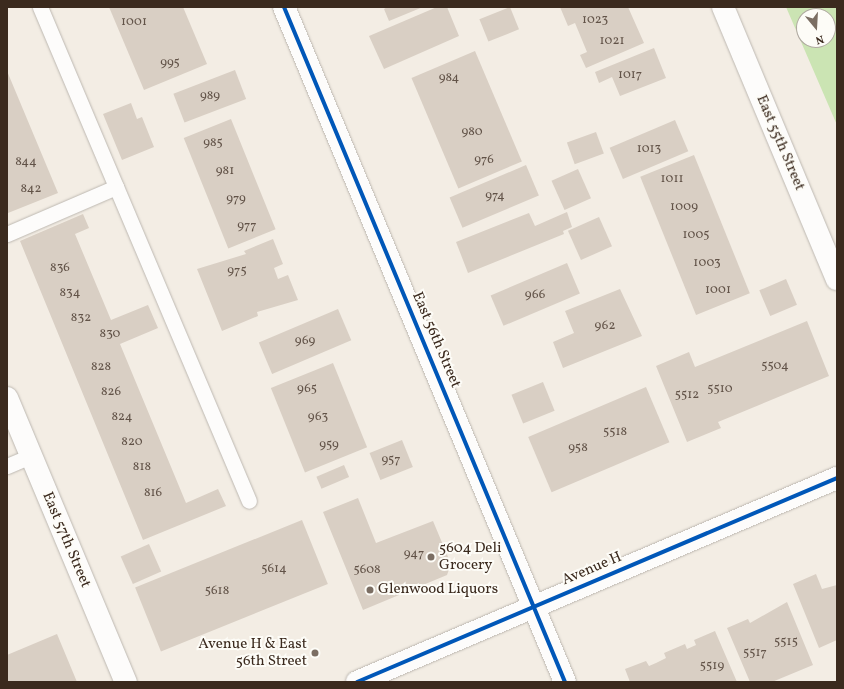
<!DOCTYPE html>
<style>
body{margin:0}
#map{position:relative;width:844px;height:689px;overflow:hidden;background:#f3ede4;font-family:Vollkorn,serif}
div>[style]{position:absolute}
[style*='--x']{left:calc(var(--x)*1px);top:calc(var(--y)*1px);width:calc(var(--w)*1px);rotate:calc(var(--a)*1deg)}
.green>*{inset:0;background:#cbe4b3}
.building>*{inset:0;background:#d9cfc4;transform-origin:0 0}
.roads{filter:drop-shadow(0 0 1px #bdb8b1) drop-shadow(0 0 1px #bdb8b1)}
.lane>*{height:15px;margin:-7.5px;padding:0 7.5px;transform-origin:7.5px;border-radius:7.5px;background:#fdfcfb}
.street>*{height:22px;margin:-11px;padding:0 11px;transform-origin:11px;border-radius:11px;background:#fdfcfb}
.cycleway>*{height:4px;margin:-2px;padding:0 2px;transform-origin:2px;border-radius:2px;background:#0057b8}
.dots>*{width:11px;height:11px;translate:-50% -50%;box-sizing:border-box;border:2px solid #fdfcf7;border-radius:50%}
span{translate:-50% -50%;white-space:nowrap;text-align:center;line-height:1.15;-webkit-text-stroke:4px #fdfcf7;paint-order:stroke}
.number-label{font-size:13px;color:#625348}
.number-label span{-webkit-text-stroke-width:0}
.street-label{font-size:15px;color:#3b2a1e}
.poi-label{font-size:15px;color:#3b2a1e}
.left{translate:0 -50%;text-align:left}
.right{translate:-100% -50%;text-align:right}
.frame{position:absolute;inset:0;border:8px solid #3b2a1e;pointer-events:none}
.north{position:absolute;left:796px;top:8px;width:40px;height:40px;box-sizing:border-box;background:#fdfcf7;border:1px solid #afa8a0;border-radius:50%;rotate:162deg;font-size:11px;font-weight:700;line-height:16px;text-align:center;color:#3b2a1e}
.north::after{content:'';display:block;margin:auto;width:14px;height:18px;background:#7b6e63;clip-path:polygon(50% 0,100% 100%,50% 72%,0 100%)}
</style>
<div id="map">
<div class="green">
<div style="clip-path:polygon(evenodd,786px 7px,837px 7px,837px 125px,786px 7px,804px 16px,828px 16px,828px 40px,804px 40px,804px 16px)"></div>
</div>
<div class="building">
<div style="clip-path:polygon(109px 7px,183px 7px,207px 64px,144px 90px)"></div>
<div style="clip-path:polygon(387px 7px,423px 7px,389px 21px,384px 9px)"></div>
<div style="clip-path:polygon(437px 7px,447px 7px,459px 36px,384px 69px,369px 36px)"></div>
<div style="left:510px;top:7px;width:24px;height:33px;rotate:68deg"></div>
<div style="clip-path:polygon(560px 7px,628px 7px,644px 43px,586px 68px,580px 55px,587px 52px,575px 23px,568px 26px)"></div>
<div style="clip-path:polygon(654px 48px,666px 78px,620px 96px,612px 77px,599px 83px,595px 72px)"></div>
<div style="left:475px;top:51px;width:120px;height:69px;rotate:67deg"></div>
<div style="left:235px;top:70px;width:31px;height:66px;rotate:69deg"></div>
<div style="clip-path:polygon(7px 71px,58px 193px,8px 213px,7px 212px)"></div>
<div style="clip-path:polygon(131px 103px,137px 119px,142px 117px,154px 147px,122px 160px,103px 114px)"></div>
<div style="left:231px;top:119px;width:119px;height:51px;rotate:68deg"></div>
<div style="left:675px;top:120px;width:34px;height:71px;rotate:67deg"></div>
<div style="left:596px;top:132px;width:23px;height:31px;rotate:70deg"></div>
<div style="left:694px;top:155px;width:149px;height:58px;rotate:68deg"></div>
<div style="left:526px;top:165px;width:33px;height:83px;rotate:67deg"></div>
<div style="left:578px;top:169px;width:32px;height:29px;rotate:66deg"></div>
<div style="clip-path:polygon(567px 212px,572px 227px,563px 231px,564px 234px,468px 273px,456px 242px,529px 213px,535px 226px)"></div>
<div style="clip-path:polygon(83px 214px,89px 228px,75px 234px,111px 320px,148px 305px,158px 328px,120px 344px,186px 503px,218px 489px,226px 506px,143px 540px,20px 241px)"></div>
<div style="left:599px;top:217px;width:32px;height:34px;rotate:66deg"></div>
<div style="clip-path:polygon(273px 239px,283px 264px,274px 268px,278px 279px,288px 275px,298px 300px,257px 312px,258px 316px,222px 331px,197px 269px,246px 254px,244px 251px)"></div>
<div style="left:567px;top:263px;width:33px;height:83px;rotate:67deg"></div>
<div style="left:786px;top:279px;width:28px;height:29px;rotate:67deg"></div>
<div style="clip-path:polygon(620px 289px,642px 336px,563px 368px,553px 342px,574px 333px,565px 311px)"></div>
<div style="left:338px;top:309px;width:34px;height:86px;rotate:67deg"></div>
<div style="clip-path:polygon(807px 321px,829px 376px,718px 422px,721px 428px,687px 442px,656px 366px,689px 352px,695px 367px)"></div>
<div style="left:333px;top:363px;width:91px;height:67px;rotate:68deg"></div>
<div style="left:543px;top:382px;width:31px;height:34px;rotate:68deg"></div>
<div style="left:646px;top:387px;width:60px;height:128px;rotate:67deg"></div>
<div style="left:402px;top:440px;width:29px;height:35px;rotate:68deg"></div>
<div style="left:344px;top:465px;width:13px;height:30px;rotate:67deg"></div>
<div style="clip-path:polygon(358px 498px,376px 543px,433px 521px,451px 564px,447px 575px,363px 610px,323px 512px)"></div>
<div style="left:302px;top:520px;width:69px;height:180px;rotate:68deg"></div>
<div style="left:149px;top:544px;width:30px;height:31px;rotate:66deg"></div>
<div style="clip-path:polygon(816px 574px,822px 589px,837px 585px,837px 640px,819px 648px,793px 584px)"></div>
<div style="clip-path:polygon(787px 602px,813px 665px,772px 682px,750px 682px,727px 628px,748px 619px,750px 623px)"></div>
<div style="clip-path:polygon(715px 631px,737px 682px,630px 682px,625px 669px,646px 661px,649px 666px,656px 663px,666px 658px,664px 653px,685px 644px,687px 649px,696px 645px,694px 640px)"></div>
<div style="clip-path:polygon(57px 634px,77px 682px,7px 682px,7px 655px)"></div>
</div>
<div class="roads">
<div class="lane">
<div style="--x:40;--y:7;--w:536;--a:67.07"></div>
<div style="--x:7;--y:234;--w:119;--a:-23.3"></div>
<div style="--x:7;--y:466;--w:26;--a:-23"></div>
</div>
<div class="street">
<div style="--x:284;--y:7;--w:731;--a:67.4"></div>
<div style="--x:723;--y:7;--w:295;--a:67.3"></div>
<div style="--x:7;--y:398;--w:308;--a:67.3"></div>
<div style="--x:357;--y:682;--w:522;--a:-23.03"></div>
</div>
</div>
<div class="cycleway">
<div style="--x:284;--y:7;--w:731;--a:67.4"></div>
<div style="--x:357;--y:682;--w:522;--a:-23.03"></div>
</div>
<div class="dots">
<div style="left:431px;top:557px;background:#7b6e63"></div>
<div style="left:370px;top:590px;background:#7b6e63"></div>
<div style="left:315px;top:653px;background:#7b6e63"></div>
</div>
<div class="number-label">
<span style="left:595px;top:20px">1023</span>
<span style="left:134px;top:22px">1001</span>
<span style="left:612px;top:41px">1021</span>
<span style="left:170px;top:63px">995</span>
<span style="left:630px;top:75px">1017</span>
<span style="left:449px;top:78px">984</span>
<span style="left:210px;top:96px">989</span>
<span style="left:472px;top:132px">980</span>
<span style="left:213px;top:143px">985</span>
<span style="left:649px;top:149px">1013</span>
<span style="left:484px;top:160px">976</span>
<span style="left:26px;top:162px">844</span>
<span style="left:225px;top:171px">981</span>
<span style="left:672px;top:179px">1011</span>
<span style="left:31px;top:189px">842</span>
<span style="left:495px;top:196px">974</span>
<span style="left:236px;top:199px">979</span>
<span style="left:684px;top:207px">1009</span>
<span style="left:247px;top:226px">977</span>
<span style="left:696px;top:235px">1005</span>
<span style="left:707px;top:263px">1003</span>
<span style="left:60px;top:268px">836</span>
<span style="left:237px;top:271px">975</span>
<span style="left:718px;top:290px">1001</span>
<span style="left:70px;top:293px">834</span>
<span style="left:535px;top:295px">966</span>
<span style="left:81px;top:318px">832</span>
<span style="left:605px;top:326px">962</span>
<span style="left:110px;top:334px">830</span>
<span style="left:305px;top:341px">969</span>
<span style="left:775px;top:366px">5504</span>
<span style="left:101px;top:367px">828</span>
<span style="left:307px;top:389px">965</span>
<span style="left:720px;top:389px">5510</span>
<span style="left:111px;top:392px">826</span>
<span style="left:687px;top:395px">5512</span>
<span style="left:122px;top:417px">824</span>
<span style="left:318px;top:417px">963</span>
<span style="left:615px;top:432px">5518</span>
<span style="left:132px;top:442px">820</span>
<span style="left:329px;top:445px">959</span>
<span style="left:578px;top:448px">958</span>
<span style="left:391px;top:460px">957</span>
<span style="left:142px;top:467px">818</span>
<span style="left:153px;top:493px">816</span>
<span style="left:414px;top:554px">947</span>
<span style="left:274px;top:569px">5614</span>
<span style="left:367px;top:570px">5608</span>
<span style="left:217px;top:591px">5618</span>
<span style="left:786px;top:642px">5515</span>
<span style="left:755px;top:653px">5517</span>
<span style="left:712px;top:666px">5519</span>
</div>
<div class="street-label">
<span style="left:780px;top:143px;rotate:67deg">East 55th Street</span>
<span style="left:436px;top:340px;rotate:67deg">East 56th Street</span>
<span style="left:66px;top:540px;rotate:67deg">East 57th Street</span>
<span style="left:592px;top:569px;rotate:-23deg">Avenue H</span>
</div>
<div class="poi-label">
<span class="left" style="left:439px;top:557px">5604 Deli<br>Grocery</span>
<span class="left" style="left:378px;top:590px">Glenwood Liquors</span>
<span class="right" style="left:307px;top:653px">Avenue H &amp; East<br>56th Street</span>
</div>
<div class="frame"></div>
<div class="north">N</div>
</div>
